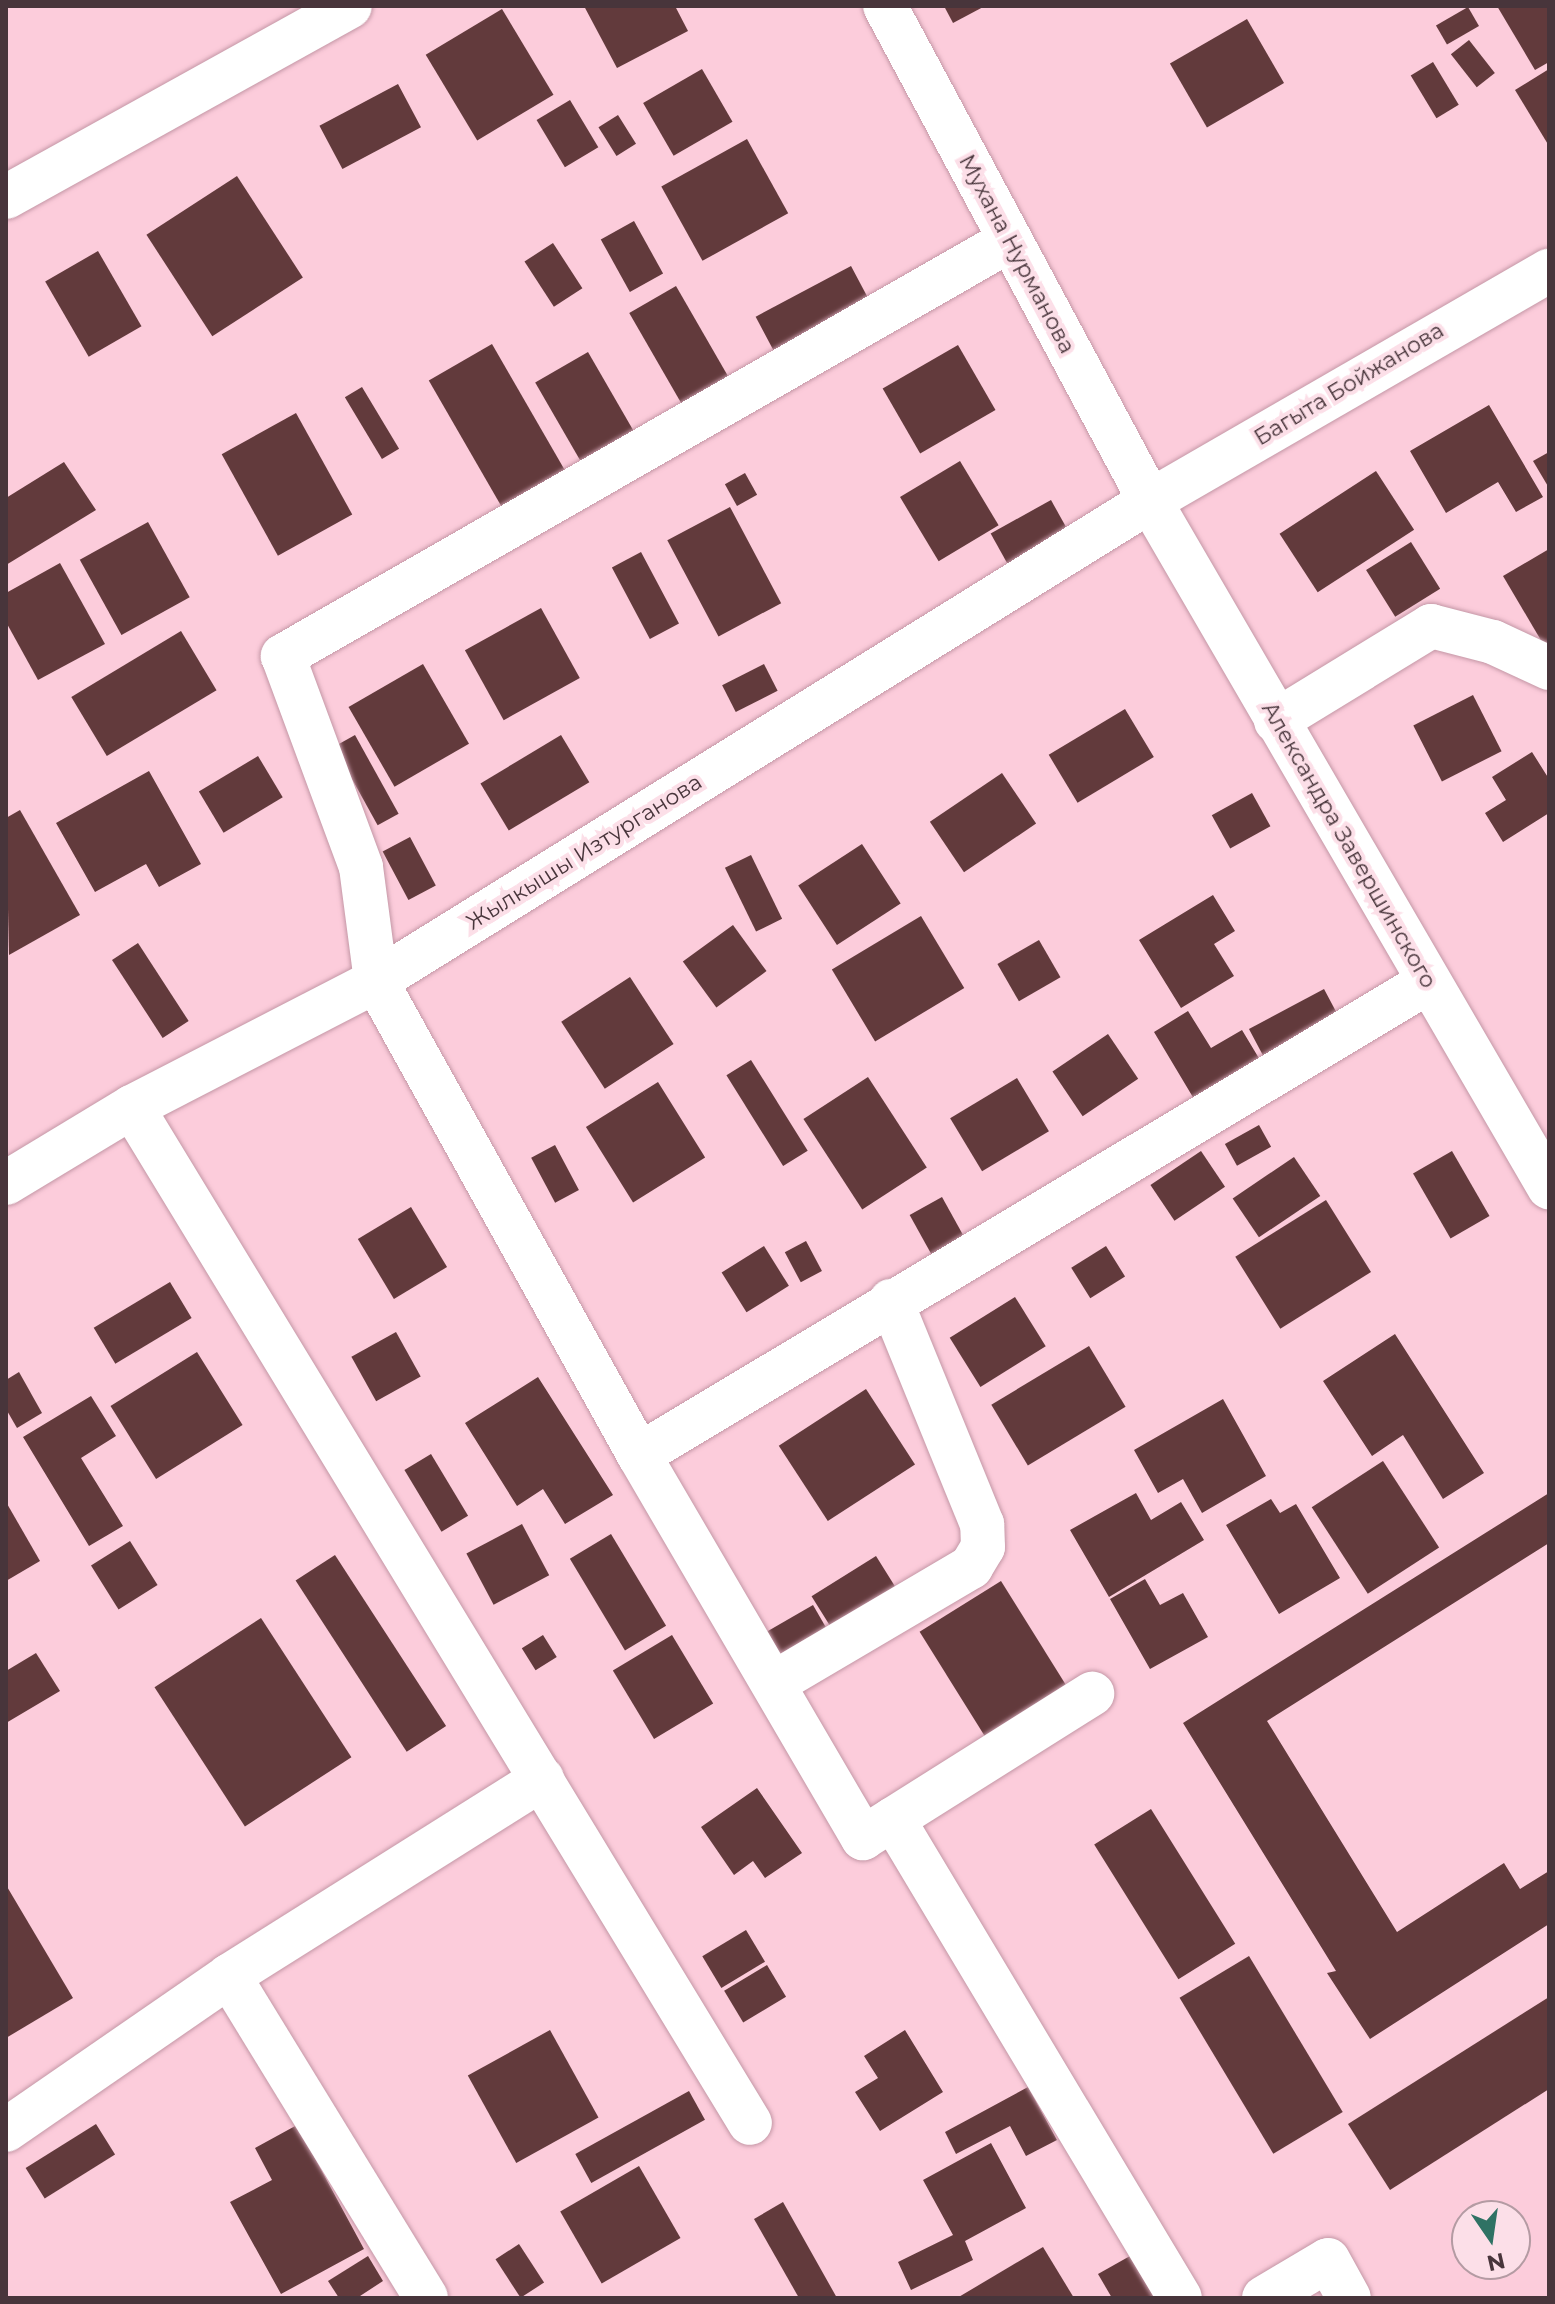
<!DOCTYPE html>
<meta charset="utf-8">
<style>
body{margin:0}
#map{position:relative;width:1555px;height:2304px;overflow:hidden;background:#fcccdb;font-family:Montserrat,sans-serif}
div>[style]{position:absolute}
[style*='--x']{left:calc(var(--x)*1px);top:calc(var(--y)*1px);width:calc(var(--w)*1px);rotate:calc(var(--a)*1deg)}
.building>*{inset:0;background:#623a3c;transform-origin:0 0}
.roads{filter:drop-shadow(0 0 2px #c497a6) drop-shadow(0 0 2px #c497a6)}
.minor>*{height:44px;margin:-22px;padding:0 22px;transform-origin:22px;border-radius:22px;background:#fff}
span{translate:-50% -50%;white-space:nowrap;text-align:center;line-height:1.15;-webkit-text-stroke:8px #fcdfe8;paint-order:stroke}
.street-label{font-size:22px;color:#48353b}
.frame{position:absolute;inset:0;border:8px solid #48353b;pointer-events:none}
.north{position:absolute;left:1451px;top:2200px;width:80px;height:80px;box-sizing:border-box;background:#fcdfe8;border:2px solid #b49ba3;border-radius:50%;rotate:167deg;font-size:22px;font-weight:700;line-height:32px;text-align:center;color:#48353b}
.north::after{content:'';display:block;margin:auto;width:28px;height:36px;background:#2f7264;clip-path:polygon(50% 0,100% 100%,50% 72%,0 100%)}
</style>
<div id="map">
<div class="building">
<div style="clip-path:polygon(584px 6px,675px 6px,688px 31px,617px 68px)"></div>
<div style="clip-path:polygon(944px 6px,985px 6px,953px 23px)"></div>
<div style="clip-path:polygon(1497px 6px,1549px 6px,1549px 62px,1535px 70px)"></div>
<div style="left:1468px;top:7px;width:22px;height:37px;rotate:60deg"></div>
<div style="left:502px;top:9px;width:100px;height:89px;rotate:59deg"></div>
<div style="left:1247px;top:19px;width:74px;height:89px;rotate:60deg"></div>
<div style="left:1469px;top:40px;width:42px;height:23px;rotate:52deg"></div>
<div style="left:1433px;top:62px;width:50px;height:26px;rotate:59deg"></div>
<div style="left:702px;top:69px;width:61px;height:68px;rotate:60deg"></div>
<div style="clip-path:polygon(1549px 69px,1549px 146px,1515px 90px)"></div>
<div style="left:398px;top:84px;width:49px;height:89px;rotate:62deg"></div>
<div style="left:570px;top:100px;width:55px;height:39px;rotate:59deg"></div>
<div style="left:618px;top:115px;width:34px;height:23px;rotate:58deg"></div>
<div style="left:747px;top:139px;width:85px;height:98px;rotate:61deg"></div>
<div style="left:237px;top:176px;width:121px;height:108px;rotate:57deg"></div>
<div style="left:634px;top:221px;width:60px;height:38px;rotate:61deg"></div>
<div style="left:553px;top:243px;width:54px;height:34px;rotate:57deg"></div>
<div style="left:98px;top:251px;width:87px;height:61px;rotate:60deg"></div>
<div style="left:851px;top:266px;width:45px;height:108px;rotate:62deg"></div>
<div style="left:676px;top:286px;width:109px;height:54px;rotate:60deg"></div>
<div style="left:492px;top:344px;width:146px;height:73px;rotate:60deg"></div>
<div style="left:958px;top:345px;width:75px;height:87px;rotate:60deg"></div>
<div style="left:588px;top:352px;width:106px;height:61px;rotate:60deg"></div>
<div style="left:362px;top:387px;width:72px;height:20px;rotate:59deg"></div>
<div style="clip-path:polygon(1489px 405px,1543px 497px,1516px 512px,1498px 482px,1446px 513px,1410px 451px)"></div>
<div style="left:296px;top:413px;width:116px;height:85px;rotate:61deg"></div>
<div style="clip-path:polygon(1549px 452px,1549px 488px,1533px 461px)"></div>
<div style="left:960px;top:461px;width:75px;height:70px;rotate:59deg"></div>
<div style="clip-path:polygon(64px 462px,96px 510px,6px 565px,6px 498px)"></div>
<div style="left:1376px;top:471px;width:70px;height:115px;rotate:57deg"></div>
<div style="left:745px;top:473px;width:25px;height:23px;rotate:61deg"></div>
<div style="left:1051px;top:500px;width:35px;height:69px;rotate:61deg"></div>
<div style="left:730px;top:507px;width:109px;height:71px;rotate:62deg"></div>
<div style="left:148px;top:522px;width:86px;height:78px;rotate:61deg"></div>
<div style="left:1411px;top:542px;width:55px;height:53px;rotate:58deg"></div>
<div style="clip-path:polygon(1549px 549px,1549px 654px,1503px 576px)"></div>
<div style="left:641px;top:552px;width:81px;height:33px;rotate:62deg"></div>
<div style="clip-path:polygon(60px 563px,105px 644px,38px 680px,6px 622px,6px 593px)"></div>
<div style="left:541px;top:608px;width:80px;height:87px;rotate:61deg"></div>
<div style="left:181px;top:631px;width:69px;height:128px;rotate:59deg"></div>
<div style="left:423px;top:664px;width:92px;height:86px;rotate:60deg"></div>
<div style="left:764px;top:664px;width:30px;height:47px;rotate:63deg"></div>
<div style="left:1473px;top:695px;width:63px;height:67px;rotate:63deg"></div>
<div style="left:1125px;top:709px;width:56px;height:89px;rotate:59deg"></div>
<div style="left:355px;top:735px;width:90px;height:24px;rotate:61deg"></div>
<div style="left:561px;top:735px;width:55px;height:94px;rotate:59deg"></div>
<div style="clip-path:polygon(1532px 752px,1549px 779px,1549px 813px,1503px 842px,1485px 813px,1506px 800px,1492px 777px)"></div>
<div style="left:258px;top:756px;width:48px;height:69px;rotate:59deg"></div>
<div style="clip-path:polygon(149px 771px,201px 864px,159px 887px,146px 864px,95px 892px,56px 823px)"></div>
<div style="left:1002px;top:773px;width:61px;height:87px;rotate:56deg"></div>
<div style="left:1252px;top:793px;width:38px;height:46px;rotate:61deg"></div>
<div style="clip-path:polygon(20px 810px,80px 915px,9px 955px,6px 818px)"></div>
<div style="left:410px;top:837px;width:55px;height:31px;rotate:62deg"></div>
<div style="left:862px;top:844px;width:71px;height:76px;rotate:57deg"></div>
<div style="left:751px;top:855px;width:71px;height:29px;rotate:64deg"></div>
<div style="clip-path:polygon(1213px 895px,1235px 931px,1214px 944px,1234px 976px,1181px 1008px,1139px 940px)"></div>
<div style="left:921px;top:916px;width:84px;height:104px;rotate:59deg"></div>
<div style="left:733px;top:925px;width:57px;height:62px;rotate:54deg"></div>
<div style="left:1039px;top:940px;width:43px;height:48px;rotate:60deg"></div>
<div style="left:138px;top:943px;width:93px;height:31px;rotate:57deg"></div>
<div style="left:630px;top:977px;width:80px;height:82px;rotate:57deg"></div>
<div style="left:1324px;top:989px;width:32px;height:85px;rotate:62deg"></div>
<div style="clip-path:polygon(1188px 1011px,1211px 1048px,1242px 1030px,1263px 1065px,1197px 1104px,1154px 1032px)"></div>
<div style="left:1108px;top:1034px;width:54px;height:67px;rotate:56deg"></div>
<div style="left:751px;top:1060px;width:107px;height:29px;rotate:58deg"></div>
<div style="left:868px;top:1077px;width:108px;height:77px;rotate:57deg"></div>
<div style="left:1017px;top:1078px;width:62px;height:78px;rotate:59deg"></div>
<div style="left:658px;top:1082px;width:89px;height:85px;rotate:58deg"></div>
<div style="left:1259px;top:1125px;width:25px;height:39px;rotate:61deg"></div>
<div style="left:555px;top:1145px;width:51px;height:27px;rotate:62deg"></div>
<div style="left:1201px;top:1151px;width:43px;height:61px;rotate:56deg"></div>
<div style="left:1452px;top:1151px;width:75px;height:45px;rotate:60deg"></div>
<div style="left:1294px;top:1157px;width:47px;height:74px;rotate:56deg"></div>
<div style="left:942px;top:1197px;width:50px;height:37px;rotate:61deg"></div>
<div style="left:1326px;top:1200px;width:85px;height:107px;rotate:58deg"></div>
<div style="left:411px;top:1207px;width:70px;height:62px;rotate:59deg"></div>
<div style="left:806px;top:1241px;width:34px;height:24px;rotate:62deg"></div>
<div style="left:764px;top:1246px;width:47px;height:50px;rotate:58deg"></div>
<div style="left:1106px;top:1246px;width:36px;height:41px;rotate:58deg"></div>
<div style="left:170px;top:1282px;width:42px;height:89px;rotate:59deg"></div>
<div style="left:1015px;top:1297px;width:58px;height:77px;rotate:58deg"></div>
<div style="left:396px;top:1332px;width:51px;height:51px;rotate:61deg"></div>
<div style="clip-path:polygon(1395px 1334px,1484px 1473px,1443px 1499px,1403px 1435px,1372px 1456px,1323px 1381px)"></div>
<div style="left:1089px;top:1346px;width:71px;height:114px;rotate:59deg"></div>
<div style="left:197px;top:1352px;width:86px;height:102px;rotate:58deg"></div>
<div style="clip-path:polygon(19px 1372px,42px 1413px,17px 1428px,6px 1409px,6px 1380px)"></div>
<div style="clip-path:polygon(538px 1377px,613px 1495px,565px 1524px,543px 1489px,517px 1506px,465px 1423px)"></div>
<div style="left:866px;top:1389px;width:90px;height:104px;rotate:57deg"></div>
<div style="clip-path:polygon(91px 1396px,116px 1436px,81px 1458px,123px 1526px,89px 1546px,23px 1437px)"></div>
<div style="clip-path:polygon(1223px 1399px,1266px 1476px,1202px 1513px,1183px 1479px,1158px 1493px,1134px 1450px)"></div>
<div style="left:431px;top:1454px;width:72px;height:31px;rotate:59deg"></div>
<div style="left:1383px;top:1461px;width:103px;height:85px;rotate:57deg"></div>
<div style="clip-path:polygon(1136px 1493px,1151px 1520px,1181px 1502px,1204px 1540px,1109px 1597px,1070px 1530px)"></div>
<div style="clip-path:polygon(1549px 1493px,1549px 1543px,1267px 1721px,1397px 1932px,1504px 1863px,1520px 1889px,1549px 1871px,1549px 1924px,1370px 2039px,1327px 1973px,1336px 1971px,1183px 1723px)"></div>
<div style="clip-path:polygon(1271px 1499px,1280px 1513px,1296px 1504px,1340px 1578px,1279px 1614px,1226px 1525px)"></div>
<div style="clip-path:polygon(6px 1502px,40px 1561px,6px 1581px)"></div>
<div style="left:522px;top:1524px;width:58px;height:63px;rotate:62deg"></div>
<div style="left:611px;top:1534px;width:107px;height:48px;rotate:59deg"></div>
<div style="left:130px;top:1541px;width:52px;height:46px;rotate:58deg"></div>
<div style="left:335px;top:1555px;width:204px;height:47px;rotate:57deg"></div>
<div style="left:876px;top:1556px;width:41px;height:76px;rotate:58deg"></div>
<div style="clip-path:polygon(1145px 1579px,1160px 1605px,1183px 1593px,1208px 1637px,1150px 1669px,1110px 1599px)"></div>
<div style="left:1001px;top:1581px;width:137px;height:96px;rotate:58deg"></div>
<div style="left:813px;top:1605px;width:32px;height:53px;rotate:60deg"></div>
<div style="left:261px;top:1618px;width:166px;height:127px;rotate:57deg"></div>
<div style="left:543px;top:1635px;width:26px;height:25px;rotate:58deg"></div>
<div style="left:672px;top:1635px;width:80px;height:69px;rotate:59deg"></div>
<div style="clip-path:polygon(36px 1653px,60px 1691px,6px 1723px,6px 1671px)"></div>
<div style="clip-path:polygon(757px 1788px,802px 1853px,765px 1878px,753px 1861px,734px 1875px,701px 1827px)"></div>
<div style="left:1151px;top:1809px;width:159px;height:67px;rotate:58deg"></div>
<div style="clip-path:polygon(6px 1885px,73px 1998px,6px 2038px)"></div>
<div style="left:746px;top:1930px;width:37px;height:51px;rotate:59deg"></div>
<div style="left:1249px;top:1956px;width:182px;height:81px;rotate:59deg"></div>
<div style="left:767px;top:1965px;width:37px;height:50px;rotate:59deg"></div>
<div style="clip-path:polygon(1549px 1997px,1549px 2089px,1390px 2190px,1348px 2124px)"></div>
<div style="left:550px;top:2030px;width:100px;height:94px;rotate:61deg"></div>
<div style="clip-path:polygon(905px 2030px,943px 2092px,880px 2131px,855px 2092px,878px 2078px,864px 2056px)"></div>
<div style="clip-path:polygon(1028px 2087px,1057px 2140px,1026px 2156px,1010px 2126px,956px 2154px,945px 2132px)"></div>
<div style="left:689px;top:2091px;width:33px;height:130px;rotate:61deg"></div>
<div style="left:96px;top:2124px;width:36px;height:83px;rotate:58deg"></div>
<div style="clip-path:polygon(297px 2125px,364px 2249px,281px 2294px,230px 2202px,272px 2180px,255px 2148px)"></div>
<div style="clip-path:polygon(991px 2143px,1026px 2208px,965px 2241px,973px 2260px,911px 2290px,898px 2262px,953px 2235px,923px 2180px)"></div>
<div style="left:639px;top:2166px;width:83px;height:91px;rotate:60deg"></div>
<div style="clip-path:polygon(783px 2202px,837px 2298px,799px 2298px,754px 2219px)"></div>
<div style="left:519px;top:2244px;width:46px;height:28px;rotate:57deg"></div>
<div style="clip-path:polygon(1043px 2247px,1074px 2298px,957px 2298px)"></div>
<div style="clip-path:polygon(368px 2256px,383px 2281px,357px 2298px,339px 2298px,328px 2281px)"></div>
<div style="clip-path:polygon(1130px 2256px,1156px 2298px,1112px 2298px,1098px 2274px)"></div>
</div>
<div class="roads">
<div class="minor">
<div style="--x:885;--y:6;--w:561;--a:61.84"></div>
<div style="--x:1150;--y:501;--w:794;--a:59.82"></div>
<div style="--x:6;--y:197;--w:393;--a:-29"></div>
<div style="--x:1010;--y:240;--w:838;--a:150.22"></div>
<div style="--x:283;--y:656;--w:225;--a:69.7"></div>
<div style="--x:361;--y:867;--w:115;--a:82.5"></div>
<div style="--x:376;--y:981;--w:542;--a:60.98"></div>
<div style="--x:639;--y:1455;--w:444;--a:59.7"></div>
<div style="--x:863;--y:1838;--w:271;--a:-32.2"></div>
<div style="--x:1276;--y:721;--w:182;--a:-31.5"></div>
<div style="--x:1431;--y:626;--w:64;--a:14.5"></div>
<div style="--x:1493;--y:642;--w:62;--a:24.9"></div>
<div style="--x:132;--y:1107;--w:1189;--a:58.69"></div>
<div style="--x:6;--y:1183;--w:147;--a:-31.1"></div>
<div style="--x:132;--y:1107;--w:275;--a:-27.3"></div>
<div style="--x:376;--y:981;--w:911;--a:-31.81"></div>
<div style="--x:1150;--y:501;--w:461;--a:-30"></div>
<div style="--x:639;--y:1455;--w:920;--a:-30.94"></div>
<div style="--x:774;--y:1683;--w:229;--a:-30.5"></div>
<div style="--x:971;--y:1567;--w:23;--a:-59"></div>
<div style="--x:983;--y:1547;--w:23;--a:-92"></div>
<div style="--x:982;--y:1524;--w:241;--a:-112.2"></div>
<div style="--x:893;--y:1819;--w:558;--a:59.07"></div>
<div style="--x:229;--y:1976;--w:377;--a:58.5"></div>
<div style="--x:6;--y:2130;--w:271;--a:-34.6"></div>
<div style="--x:229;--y:1976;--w:370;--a:-32.2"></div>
<div style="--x:1264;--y:2298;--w:74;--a:-30.7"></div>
<div style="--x:1328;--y:2260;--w:43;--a:61.1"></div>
</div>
</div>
<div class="street-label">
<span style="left:1017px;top:254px;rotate:62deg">Мухана Нурманова</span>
<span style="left:1349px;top:384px;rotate:-31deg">Багыта Бойжанова</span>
<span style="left:1349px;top:845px;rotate:60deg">Александра Завершинского</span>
<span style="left:584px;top:852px;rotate:-32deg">Жылкышы Изтурганова</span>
</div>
<div class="frame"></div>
<div class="north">N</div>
</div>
